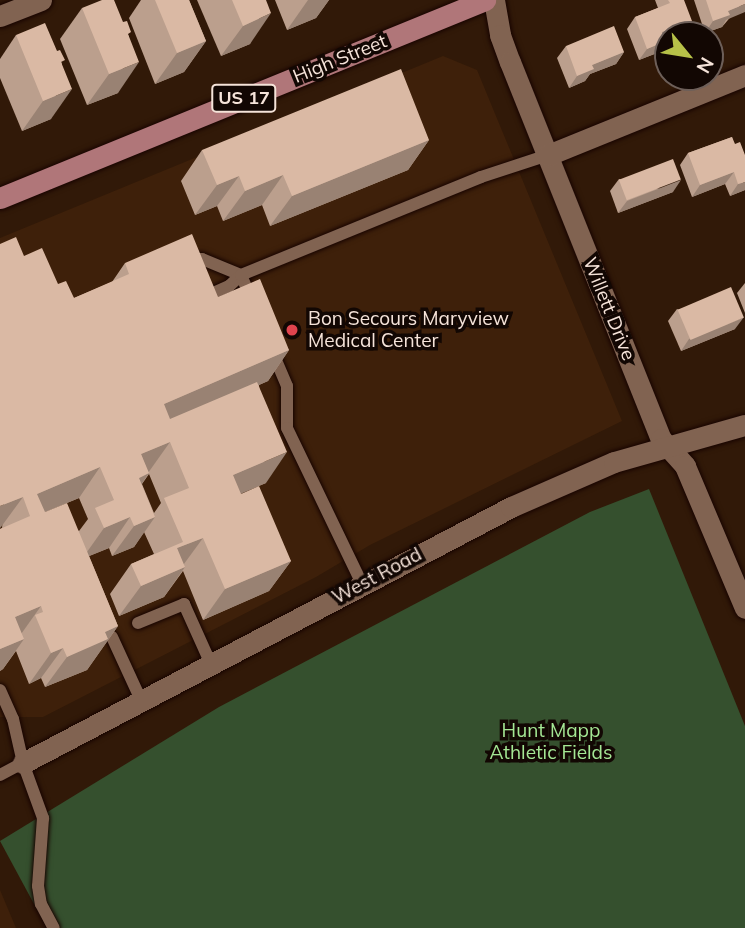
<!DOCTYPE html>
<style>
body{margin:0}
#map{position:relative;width:745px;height:928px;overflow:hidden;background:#311908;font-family:Mulish,sans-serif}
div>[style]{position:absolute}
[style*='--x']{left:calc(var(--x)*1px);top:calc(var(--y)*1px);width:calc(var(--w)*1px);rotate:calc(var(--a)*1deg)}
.built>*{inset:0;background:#3e200a}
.green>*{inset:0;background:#35502e}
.roads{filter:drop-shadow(0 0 2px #180400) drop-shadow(0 0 2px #180400)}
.lane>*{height:12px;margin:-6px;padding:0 6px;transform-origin:6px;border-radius:6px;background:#816351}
.street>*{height:21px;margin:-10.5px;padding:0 10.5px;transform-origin:10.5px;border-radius:10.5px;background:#816351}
.primary>*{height:21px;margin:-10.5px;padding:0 10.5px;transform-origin:10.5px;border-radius:10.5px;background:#b07679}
.wall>*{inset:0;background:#bb9f8d}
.shaded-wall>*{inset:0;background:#998273}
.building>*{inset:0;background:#dab9a4;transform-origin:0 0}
.dots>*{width:19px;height:19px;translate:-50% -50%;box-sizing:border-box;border:4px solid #120703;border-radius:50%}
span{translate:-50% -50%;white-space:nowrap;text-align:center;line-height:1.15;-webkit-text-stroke:7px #120703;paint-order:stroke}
.shield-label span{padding:2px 5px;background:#120703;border:2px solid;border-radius:5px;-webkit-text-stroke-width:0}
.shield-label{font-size:18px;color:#f5e3d9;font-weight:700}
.street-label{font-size:19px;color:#f5e3d9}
.poi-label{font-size:19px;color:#f5e3d9}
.left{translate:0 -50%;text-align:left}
.park-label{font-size:19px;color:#a4e794}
.north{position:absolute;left:654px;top:21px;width:70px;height:70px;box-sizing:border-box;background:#120703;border:2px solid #6d5f59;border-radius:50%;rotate:120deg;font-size:19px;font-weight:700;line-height:28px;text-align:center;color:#f5e3d9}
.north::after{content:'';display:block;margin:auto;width:24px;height:32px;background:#b7c148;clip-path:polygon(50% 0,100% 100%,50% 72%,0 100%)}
</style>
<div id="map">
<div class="built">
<div style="clip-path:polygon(443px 56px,477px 70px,622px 421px,370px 545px,316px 577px,43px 717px,0 717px,0 238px)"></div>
<div style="clip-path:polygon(0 890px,16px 928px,0 928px)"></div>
</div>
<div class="green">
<div style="clip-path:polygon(649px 489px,745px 726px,745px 928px,47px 928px,0 841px,219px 707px,590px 512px)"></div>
</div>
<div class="roads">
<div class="lane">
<div style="--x:186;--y:259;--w:16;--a:0"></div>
<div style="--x:202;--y:259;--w:42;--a:22.3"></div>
<div style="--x:241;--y:275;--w:16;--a:137"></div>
<div style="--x:229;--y:286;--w:30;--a:156"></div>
<div style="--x:252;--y:300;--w:27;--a:-114"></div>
<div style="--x:241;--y:275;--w:259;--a:-22.2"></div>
<div style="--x:481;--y:177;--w:71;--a:-18.2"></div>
<div style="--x:273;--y:353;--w:36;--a:67"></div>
<div style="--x:287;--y:386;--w:42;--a:90"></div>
<div style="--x:287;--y:428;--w:173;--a:64.3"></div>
<div style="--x:138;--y:623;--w:50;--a:-22.4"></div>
<div style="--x:184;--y:604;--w:66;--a:65.8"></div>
<div style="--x:112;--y:637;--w:69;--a:65.3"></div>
<div style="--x:0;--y:690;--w:32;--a:66"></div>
<div style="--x:13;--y:719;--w:45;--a:77.2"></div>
<div style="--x:23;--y:763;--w:59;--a:70"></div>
<div style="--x:43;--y:818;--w:68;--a:94.2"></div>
<div style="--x:38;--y:886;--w:18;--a:81"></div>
<div style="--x:41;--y:904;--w:27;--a:62"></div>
<div style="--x:0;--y:775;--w:26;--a:-28"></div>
</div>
<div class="street">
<div style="--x:494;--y:0;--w:36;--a:80"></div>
<div style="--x:500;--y:35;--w:29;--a:70"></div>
<div style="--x:510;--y:62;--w:406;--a:68.2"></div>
<div style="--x:661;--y:439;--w:36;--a:48"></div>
<div style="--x:685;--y:466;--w:154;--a:67.1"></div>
<div style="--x:0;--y:16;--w:44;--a:-21.3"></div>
<div style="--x:548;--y:155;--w:213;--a:-22.1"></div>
<div style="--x:23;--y:763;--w:551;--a:-27.68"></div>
<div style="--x:511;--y:507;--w:112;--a:-23.6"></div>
<div style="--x:614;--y:462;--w:136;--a:-15.8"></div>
</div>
<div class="primary">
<div style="--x:0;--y:198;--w:524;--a:-22.21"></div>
</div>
</div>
<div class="wall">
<div style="clip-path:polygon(141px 0,189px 0,206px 41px,184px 72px,155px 84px,129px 18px)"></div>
<div style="clip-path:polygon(197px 0,266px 0,250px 44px,221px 56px)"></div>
<div style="clip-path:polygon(275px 0,329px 0,316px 18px,287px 30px)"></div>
<div style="clip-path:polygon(655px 0,684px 0,683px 33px,677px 35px,668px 35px,668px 39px,665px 40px,666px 41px,657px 53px,639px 60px,627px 29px,635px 17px,658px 8px)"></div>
<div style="clip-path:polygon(694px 0,745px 0,722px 27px,705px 33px)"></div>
<div style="clip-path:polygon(82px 8px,129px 36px,118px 93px,87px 105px,60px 39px)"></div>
<div style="clip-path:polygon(16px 35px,57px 51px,62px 64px,51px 119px,22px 131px,0 78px,0 59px)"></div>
<div style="clip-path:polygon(566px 46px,624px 52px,616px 64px,590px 74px,585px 81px,569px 88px,557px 58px)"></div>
<div style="clip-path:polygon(732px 137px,745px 190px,730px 196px,725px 184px,692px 197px,680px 165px,688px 153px)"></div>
<div style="clip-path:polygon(429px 140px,408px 170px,270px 226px,262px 205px,223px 221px,217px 206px,195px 215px,181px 181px,202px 150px)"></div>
<div style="clip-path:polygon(619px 179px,673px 192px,618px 213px,610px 191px)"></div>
<div style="clip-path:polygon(evenodd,24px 256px,74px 298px,112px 282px,125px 263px,218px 297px,289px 350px,268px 381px,259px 385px,266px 483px,241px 493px,291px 561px,269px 591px,203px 620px,183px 571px,164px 597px,119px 616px,110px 594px,131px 564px,154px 554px,144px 532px,134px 547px,112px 556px,109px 548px,89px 556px,118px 626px,87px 670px,45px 687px,41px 678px,29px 684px,16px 651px,3px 669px,0 671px,0 529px,2px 528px,24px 256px,149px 474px,161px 503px,154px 513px,142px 484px,149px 474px,24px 256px,79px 498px,88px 519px,79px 531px,45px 512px,79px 498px)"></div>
<div style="clip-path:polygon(745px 283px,745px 313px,737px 293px)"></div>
<div style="clip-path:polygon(677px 309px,735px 329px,681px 351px,668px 321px)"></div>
</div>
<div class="shaded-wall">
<div style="clip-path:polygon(308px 0,329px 0,316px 18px,287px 30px)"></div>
<div style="clip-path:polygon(745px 4px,745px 12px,726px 20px,722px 27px,705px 33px,713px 21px,728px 11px)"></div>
<div style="clip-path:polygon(271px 13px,250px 44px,221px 56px,243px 26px)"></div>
<div style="clip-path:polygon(692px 21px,683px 33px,677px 35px,668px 35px,668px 39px,654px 44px,662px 32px)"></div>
<div style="clip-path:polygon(206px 41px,184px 72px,155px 84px,177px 53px)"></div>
<div style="clip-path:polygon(666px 41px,657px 53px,639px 60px,647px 49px)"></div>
<div style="clip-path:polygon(624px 52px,616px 64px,590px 74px,585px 81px,569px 88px,577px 76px,592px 65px)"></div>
<div style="clip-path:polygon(139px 62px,118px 93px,87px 105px,109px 74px)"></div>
<div style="clip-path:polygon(72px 89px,51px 119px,22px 131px,43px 101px)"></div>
<div style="clip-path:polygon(429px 140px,408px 170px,270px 226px,292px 196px)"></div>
<div style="clip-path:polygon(734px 172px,725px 184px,692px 197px,700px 185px)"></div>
<div style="clip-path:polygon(283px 175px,262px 205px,223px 221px,245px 191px)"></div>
<div style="clip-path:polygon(239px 176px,217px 206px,195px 215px,217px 185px)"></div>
<div style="clip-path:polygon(681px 180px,673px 192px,618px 213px,627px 201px)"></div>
<div style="clip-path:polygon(745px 182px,745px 190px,730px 196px,738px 184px)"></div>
<div style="clip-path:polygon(744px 317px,735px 329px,681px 351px,689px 339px)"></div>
<div style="clip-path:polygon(289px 350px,268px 381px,143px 435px,164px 404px)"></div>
<div style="clip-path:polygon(170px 442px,148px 473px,141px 454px)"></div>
<div style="clip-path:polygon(287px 452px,266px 483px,212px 506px,233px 475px)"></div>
<div style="clip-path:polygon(100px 467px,79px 498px,28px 519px,30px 516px,37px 494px)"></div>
<div style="clip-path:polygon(149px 473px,128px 504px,139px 478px)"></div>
<div style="clip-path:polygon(23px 497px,1px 527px,0 528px,0 506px)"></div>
<div style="clip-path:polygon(130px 517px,109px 548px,82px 559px,104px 528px)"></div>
<div style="clip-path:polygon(155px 517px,134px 547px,112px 556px,134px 526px)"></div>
<div style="clip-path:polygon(203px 538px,181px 568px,177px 548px)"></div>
<div style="clip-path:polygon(291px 561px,269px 591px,203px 620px,225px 589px)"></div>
<div style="clip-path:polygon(185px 567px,164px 597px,119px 616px,141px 586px)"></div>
<div style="clip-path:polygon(41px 606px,19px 637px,15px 617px)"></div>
<div style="clip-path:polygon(118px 626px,87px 670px,45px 687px,67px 657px,105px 632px)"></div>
<div style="clip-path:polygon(24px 639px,3px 669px,0 671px,0 649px)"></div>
<div style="clip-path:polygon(63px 648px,41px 678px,29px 684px,51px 653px)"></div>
</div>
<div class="building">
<div style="clip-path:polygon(102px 0,114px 0,123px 22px,127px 21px,131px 32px,128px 34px,139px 62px,109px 74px,82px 8px)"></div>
<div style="clip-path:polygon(155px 0,189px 0,206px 41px,177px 53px)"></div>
<div style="clip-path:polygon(232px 0,266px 0,271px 13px,243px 26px)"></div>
<div style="clip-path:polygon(668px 0,684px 0,692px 21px,662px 32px,666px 41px,647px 49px,635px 17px,670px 3px)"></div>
<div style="clip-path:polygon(706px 0,745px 0,745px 4px,728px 11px,730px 15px,713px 21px)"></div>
<div style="clip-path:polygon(45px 23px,57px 51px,60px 50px,65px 60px,61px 62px,72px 89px,43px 101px,16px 35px)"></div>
<div style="clip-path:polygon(614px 26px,624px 52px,592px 65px,594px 69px,577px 76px,566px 46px)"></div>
<div style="clip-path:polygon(401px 69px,429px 140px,292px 196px,283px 175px,245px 191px,239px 176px,217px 185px,202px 150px)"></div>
<div style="clip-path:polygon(732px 137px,735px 144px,740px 142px,745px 155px,745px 182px,738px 184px,734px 172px,700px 185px,688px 153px)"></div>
<div style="left:673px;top:159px;width:22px;height:58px;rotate:69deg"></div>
<div style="clip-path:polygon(192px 234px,218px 297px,260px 279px,289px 350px,164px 404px,170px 419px,257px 382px,287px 452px,233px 475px,241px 494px,259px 486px,291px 561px,225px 589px,203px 538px,177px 548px,185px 567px,141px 586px,131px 564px,183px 542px,164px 498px,189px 488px,170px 442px,141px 454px,149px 473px,139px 478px,155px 517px,134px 526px,130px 517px,104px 528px,95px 508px,114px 500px,100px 467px,37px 494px,45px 512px,67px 503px,118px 626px,105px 632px,108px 639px,67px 657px,63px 648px,51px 653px,35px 615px,43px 612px,41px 606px,15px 617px,24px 639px,0 649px,0 529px,30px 516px,23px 497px,0 506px,0 244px,16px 237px,24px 256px,42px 248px,58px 284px,66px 281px,74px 298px,129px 274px,125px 263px)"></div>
<div style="left:731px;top:287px;width:33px;height:58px;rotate:67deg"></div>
</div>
<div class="dots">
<div style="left:292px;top:330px;background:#e0444e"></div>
</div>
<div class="shield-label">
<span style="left:244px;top:98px">US 17</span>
</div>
<div class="street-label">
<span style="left:340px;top:59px;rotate:-22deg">High Street</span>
<span style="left:609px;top:309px;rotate:68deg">Willett Drive</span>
<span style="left:377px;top:576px;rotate:-28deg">West Road</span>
</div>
<div class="poi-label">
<span class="left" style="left:308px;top:330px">Bon Secours Maryview<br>Medical Center</span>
</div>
<div class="park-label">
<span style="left:551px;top:742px">Hunt Mapp<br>Athletic Fields</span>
</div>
<div class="north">N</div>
</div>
